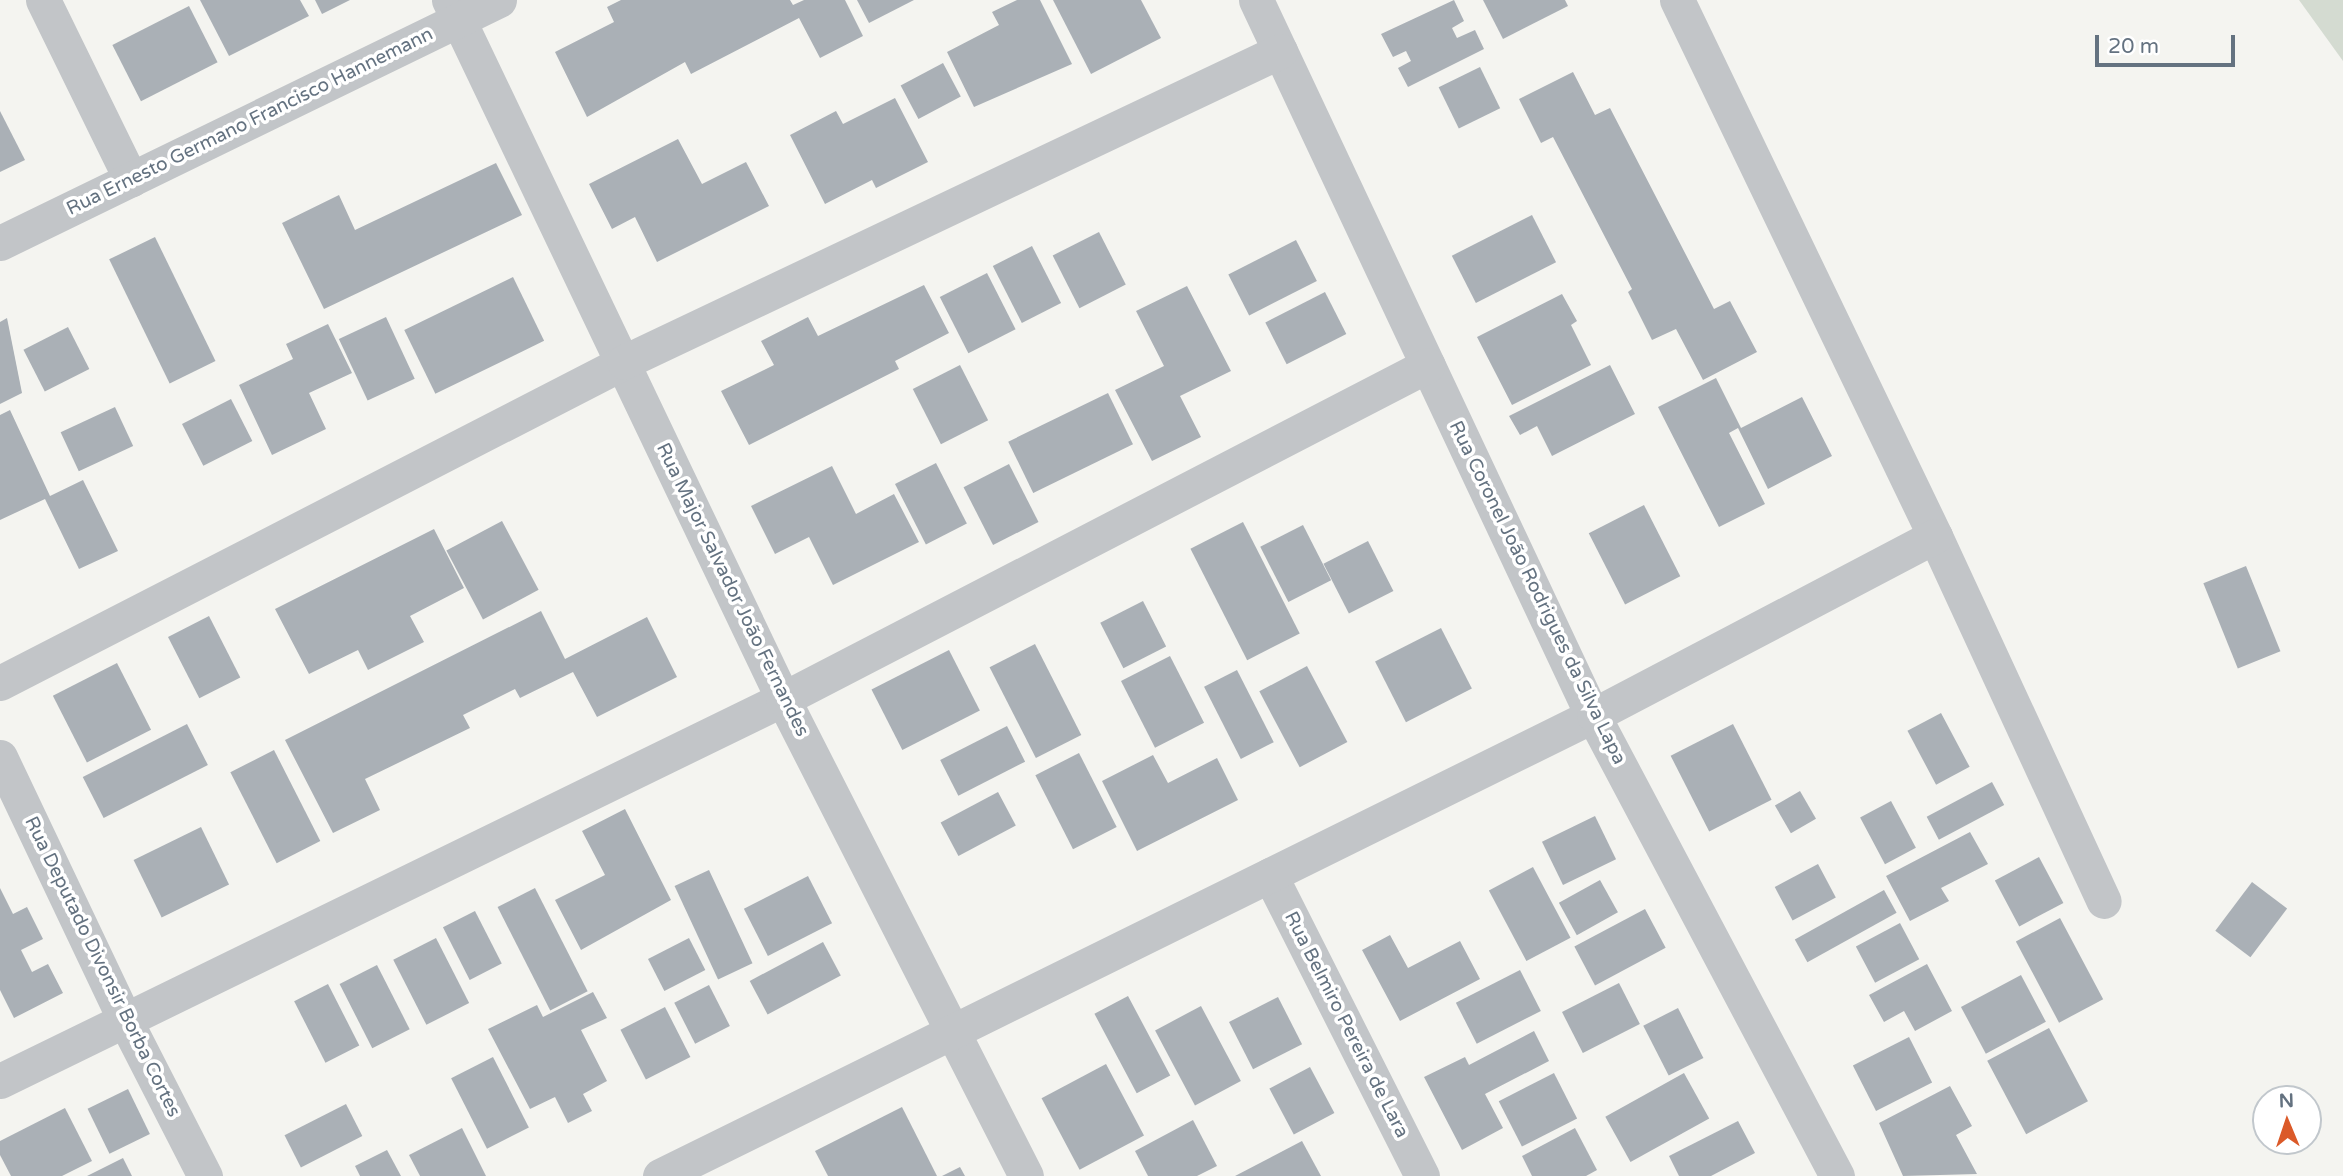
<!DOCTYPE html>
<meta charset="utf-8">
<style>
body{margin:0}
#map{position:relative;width:2343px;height:1176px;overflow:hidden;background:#f4f4f0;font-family:"Varela Round",sans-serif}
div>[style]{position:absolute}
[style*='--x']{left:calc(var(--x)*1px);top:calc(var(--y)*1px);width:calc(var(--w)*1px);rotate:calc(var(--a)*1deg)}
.green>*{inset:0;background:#d4dbd1}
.building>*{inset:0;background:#aab0b6;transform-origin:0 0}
.street>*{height:35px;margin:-17.5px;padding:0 17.5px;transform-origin:17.5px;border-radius:17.5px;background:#c2c5c8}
span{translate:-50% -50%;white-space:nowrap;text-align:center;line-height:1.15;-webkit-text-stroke:7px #fff;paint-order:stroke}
.street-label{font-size:19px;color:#647280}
.north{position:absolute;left:2252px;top:1085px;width:70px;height:70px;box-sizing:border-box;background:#fff;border:2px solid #c1c7cc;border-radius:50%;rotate:358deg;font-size:19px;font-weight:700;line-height:28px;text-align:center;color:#647280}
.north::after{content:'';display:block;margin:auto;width:24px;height:32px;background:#db5a29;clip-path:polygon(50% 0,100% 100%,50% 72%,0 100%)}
.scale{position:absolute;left:2095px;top:35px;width:140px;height:32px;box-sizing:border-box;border:4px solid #647280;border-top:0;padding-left:9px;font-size:21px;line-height:24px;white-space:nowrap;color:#647280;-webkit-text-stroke:5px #fff;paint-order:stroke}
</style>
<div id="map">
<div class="green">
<div style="clip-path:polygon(2299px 0,2343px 0,2343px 61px)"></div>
</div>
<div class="building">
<div style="clip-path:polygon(200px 0,300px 0,309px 16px,229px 56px)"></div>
<div style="clip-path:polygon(315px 0,350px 0,322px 14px)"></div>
<div style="clip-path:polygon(621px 0,790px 0,793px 5px,804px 0,845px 0,863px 36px,820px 58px,799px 18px,691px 74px,685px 62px,587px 117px,555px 52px,614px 22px,607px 7px)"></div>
<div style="clip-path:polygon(857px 0,914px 0,869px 23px)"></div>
<div style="clip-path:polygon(1017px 0,1040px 0,1072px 64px,974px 107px,947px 52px,999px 25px,992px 12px)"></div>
<div style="clip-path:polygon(1053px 0,1141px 0,1161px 38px,1091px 74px)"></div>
<div style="clip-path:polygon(1454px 0,1464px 21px,1452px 28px,1457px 38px,1475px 30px,1484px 49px,1408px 87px,1398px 68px,1411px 61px,1406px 51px,1393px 57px,1381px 34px)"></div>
<div style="clip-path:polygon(1483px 0,1565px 0,1568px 6px,1503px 39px)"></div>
<div style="left:189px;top:6px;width:63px;height:86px;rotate:63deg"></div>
<div style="left:943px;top:63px;width:38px;height:48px;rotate:62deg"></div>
<div style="left:1480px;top:67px;width:46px;height:46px;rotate:64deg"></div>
<div style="clip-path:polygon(1573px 72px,1595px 115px,1610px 108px,1714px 309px,1730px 301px,1757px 352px,1703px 380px,1676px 329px,1652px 340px,1628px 292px,1632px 289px,1553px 137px,1541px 143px,1519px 99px)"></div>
<div style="clip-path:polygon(895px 98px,928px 162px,876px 188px,872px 180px,825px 204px,790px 135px,836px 111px,843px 124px)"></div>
<div style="clip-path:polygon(0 111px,25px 160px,0 172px)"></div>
<div style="clip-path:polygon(678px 139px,702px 184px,746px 162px,769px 206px,657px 262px,635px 217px,612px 229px,589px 184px)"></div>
<div style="clip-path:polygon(496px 163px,522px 215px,324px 309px,282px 223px,339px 195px,355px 230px)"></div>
<div style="left:1532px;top:215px;width:53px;height:90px;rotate:63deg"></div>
<div style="left:1099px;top:232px;width:59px;height:52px;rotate:63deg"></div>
<div style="left:155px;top:237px;width:138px;height:51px;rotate:64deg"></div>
<div style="left:1296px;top:240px;width:46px;height:76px;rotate:63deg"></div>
<div style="left:1032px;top:246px;width:64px;height:44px;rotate:63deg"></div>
<div style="left:987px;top:273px;width:63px;height:53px;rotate:63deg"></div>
<div style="left:513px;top:277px;width:71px;height:121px;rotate:64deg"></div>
<div style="clip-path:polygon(924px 285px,949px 333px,895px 361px,899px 369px,749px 445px,721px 391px,774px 365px,761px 341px,808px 317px,818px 336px)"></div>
<div style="clip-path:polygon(1187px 286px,1231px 371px,1180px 396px,1201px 437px,1152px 461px,1115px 390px,1164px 366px,1136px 311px)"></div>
<div style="left:1325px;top:292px;width:47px;height:67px;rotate:63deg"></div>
<div style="clip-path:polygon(1562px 294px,1577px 321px,1571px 325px,1591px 365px,1512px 405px,1477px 337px)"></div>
<div style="left:386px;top:317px;width:68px;height:52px;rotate:65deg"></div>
<div style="clip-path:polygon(7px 318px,22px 393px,0 404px,0 322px)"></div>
<div style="clip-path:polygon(328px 324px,352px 373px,309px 393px,326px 429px,272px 455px,239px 385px,293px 359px,286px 344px)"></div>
<div style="left:68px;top:327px;width:47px;height:50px;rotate:63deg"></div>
<div style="left:960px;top:365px;width:62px;height:53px;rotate:63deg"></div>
<div style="clip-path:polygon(1610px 365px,1635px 414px,1552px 456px,1537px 426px,1520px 435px,1509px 416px)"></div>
<div style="clip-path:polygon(1716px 378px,1741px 428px,1802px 397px,1832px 456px,1768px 489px,1738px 428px,1729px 433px,1765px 504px,1719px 527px,1658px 407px)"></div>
<div style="left:1108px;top:393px;width:57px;height:111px;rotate:64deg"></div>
<div style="left:231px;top:399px;width:47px;height:55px;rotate:63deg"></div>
<div style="left:115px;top:407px;width:43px;height:60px;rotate:65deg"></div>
<div style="clip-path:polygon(10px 410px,50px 496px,83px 480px,118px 551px,79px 569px,45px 499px,0 520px,0 415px)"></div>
<div style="left:936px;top:463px;width:68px;height:46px;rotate:63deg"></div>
<div style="left:1009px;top:464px;width:65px;height:51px;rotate:63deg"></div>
<div style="clip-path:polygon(832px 466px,856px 514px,894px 494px,919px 542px,833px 585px,809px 537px,775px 554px,751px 506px)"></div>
<div style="left:1644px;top:505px;width:80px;height:62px;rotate:63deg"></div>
<div style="left:502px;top:521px;width:78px;height:63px;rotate:62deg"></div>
<div style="left:1243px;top:522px;width:125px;height:59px;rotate:63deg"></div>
<div style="left:1303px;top:525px;width:62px;height:48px;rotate:63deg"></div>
<div style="clip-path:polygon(434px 529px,464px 588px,410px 616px,424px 642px,368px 670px,358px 650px,309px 674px,275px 609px)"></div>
<div style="left:1368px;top:541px;width:56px;height:50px;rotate:63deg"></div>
<div style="left:2246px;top:566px;width:92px;height:46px;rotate:68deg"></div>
<div style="left:1143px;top:601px;width:51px;height:48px;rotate:63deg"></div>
<div style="clip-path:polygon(541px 611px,565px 659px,647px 617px,677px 677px,597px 717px,573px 672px,520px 698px,515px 689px,463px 715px,470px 728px,365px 779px,380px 810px,333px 833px,285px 740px)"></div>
<div style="left:209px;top:616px;width:69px;height:46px;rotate:63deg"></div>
<div style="left:1441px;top:628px;width:68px;height:74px;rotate:63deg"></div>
<div style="left:1035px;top:644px;width:102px;height:51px;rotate:63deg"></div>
<div style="left:949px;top:650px;width:68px;height:87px;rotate:63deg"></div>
<div style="left:1170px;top:656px;width:75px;height:55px;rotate:63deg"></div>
<div style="left:117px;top:663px;width:75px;height:72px;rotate:63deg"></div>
<div style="left:1307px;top:666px;width:86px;height:54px;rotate:62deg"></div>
<div style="left:1237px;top:670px;width:81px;height:37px;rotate:63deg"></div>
<div style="left:1941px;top:713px;width:61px;height:38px;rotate:62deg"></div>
<div style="left:187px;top:724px;width:46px;height:117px;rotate:63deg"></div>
<div style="left:1733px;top:724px;width:85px;height:70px;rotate:63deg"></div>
<div style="left:1007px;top:726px;width:40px;height:75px;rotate:63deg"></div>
<div style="left:274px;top:750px;width:102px;height:49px;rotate:63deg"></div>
<div style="left:1079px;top:753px;width:83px;height:49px;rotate:63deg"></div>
<div style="clip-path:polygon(1153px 755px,1168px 783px,1217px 758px,1238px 800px,1137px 851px,1102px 781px)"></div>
<div style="left:1992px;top:782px;width:26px;height:74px;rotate:62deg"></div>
<div style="left:1800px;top:791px;width:32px;height:29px;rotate:60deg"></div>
<div style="left:998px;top:792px;width:38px;height:65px;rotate:62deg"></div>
<div style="left:1891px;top:801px;width:53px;height:35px;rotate:62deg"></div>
<div style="clip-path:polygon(625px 809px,671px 900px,581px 950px,555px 900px,605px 875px,582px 831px)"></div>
<div style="left:1595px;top:816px;width:48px;height:59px;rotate:64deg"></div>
<div style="left:201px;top:827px;width:64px;height:75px;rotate:64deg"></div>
<div style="clip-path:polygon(1970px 832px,1988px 864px,1941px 888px,1949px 901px,1910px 921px,1886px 876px)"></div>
<div style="left:2039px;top:857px;width:52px;height:50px;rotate:62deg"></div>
<div style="left:1818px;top:864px;width:38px;height:49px;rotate:62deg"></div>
<div style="left:1533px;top:867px;width:80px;height:50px;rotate:62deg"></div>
<div style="left:709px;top:870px;width:103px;height:38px;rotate:65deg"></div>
<div style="left:808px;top:876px;width:53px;height:72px;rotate:63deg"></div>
<div style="left:1600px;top:880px;width:37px;height:47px;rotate:61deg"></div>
<div style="left:2252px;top:882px;width:44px;height:61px;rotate:37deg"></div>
<div style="clip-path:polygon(0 888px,13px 914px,27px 907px,43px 939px,21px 950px,32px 972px,48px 964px,63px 993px,14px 1018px,0 990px)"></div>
<div style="left:535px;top:888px;width:116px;height:42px;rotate:63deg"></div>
<div style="left:1884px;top:890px;width:26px;height:102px;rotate:61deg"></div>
<div style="left:1645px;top:909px;width:44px;height:80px;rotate:62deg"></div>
<div style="left:475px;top:911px;width:59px;height:36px;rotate:63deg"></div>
<div style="left:2060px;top:918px;width:92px;height:50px;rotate:62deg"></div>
<div style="left:1900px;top:923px;width:41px;height:50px;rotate:62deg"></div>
<div style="clip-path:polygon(1390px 935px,1408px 968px,1460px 941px,1480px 979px,1400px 1021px,1362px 950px)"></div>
<div style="left:436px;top:938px;width:73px;height:48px;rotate:63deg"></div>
<div style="left:689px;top:938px;width:36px;height:46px;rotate:63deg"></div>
<div style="left:823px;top:942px;width:38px;height:83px;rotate:62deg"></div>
<div style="clip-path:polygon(1927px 964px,1952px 1011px,1915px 1031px,1904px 1011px,1884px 1022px,1869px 995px)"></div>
<div style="left:377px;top:965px;width:72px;height:42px;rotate:63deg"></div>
<div style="left:1520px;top:970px;width:46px;height:72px;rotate:63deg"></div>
<div style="left:2021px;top:975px;width:53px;height:68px;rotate:62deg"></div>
<div style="left:1619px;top:983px;width:46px;height:64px;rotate:63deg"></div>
<div style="left:328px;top:984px;width:69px;height:38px;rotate:63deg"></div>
<div style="left:709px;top:985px;width:46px;height:39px;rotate:63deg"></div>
<div style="clip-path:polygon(593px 992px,607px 1018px,581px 1030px,607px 1081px,583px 1094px,592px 1111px,568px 1123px,555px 1097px,530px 1109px,488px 1029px,537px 1005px,543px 1017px)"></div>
<div style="left:1128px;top:996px;width:90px;height:38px;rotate:62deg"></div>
<div style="left:1278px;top:997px;width:53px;height:55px;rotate:63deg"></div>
<div style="left:1201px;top:1006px;width:85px;height:52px;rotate:62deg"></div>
<div style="left:665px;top:1007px;width:56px;height:50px;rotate:63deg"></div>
<div style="left:1678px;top:1008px;width:56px;height:39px;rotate:63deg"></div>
<div style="left:2049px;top:1028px;width:83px;height:70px;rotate:62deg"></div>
<div style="clip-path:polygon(1534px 1031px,1549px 1061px,1485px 1094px,1503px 1128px,1462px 1150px,1424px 1077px,1465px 1057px,1469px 1065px)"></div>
<div style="left:1909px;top:1037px;width:51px;height:63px;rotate:63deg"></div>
<div style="left:493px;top:1057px;width:79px;height:47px;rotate:63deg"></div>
<div style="left:1106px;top:1064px;width:81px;height:73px;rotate:62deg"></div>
<div style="left:1310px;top:1067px;width:52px;height:46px;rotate:62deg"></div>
<div style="left:1554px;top:1073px;width:51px;height:62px;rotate:63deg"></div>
<div style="left:1684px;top:1073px;width:52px;height:90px;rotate:61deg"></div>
<div style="clip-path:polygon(1950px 1086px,1972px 1126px,1956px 1135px,1977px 1174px,1903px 1176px,1879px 1123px)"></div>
<div style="left:128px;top:1089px;width:50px;height:45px;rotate:64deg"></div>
<div style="left:346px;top:1104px;width:36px;height:69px;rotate:63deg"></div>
<div style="clip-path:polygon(902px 1107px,937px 1176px,828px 1176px,815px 1151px)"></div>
<div style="clip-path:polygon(65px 1108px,92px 1161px,62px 1176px,11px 1176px,0 1155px,0 1141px)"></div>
<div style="clip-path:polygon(1193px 1120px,1217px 1166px,1197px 1176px,1148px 1176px,1135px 1151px)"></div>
<div style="clip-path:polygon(1738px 1121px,1755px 1153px,1711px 1176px,1679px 1176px,1669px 1156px)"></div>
<div style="clip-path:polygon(462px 1128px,486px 1176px,420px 1176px,409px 1155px)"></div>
<div style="clip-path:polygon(1575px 1128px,1597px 1170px,1586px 1176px,1532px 1176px,1522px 1156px)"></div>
<div style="clip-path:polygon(1302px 1141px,1321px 1176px,1235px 1176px)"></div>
<div style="clip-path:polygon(387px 1150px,401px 1176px,360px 1176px,355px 1166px)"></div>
<div style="clip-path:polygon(123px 1158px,132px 1176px,87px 1176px)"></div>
<div style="clip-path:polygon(960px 1167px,965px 1176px,942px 1176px)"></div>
</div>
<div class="street">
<div style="--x:43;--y:0;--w:200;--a:63.9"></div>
<div style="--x:449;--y:0;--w:775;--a:64.46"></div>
<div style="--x:783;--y:699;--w:535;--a:63"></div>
<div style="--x:1256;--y:0;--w:778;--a:64.82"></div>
<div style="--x:1587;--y:704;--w:534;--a:62.09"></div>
<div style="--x:1677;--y:0;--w:595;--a:64.3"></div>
<div style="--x:1935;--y:536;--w:402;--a:65.2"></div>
<div style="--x:0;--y:243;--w:555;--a:-25.96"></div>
<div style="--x:0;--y:683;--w:702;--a:-27.22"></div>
<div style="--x:624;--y:362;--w:726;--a:-25.36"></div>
<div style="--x:0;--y:757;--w:289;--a:64.6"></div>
<div style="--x:124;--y:1018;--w:178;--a:62.9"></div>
<div style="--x:1270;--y:875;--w:337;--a:63.2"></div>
<div style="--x:0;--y:1081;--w:871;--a:-26.01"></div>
<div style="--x:783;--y:699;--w:726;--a:-27.38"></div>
<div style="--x:660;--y:1176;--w:1042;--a:-26.27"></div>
<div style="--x:1594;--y:715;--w:385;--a:-27.7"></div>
</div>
<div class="street-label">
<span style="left:250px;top:122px;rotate:-26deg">Rua Ernesto Germano Francisco Hannemann</span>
<span style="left:732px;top:590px;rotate:64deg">Rua Major Salvador João Fernandes</span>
<span style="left:1537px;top:593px;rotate:64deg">Rua Coronel João Rodrigues da Silva Lapa</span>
<span style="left:102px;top:967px;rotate:64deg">Rua Deputado Divonsir Borba Cortes</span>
<span style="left:1346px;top:1025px;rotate:63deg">Rua Belmiro Pereira de Lara</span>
</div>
<div class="north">N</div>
<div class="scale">20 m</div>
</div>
